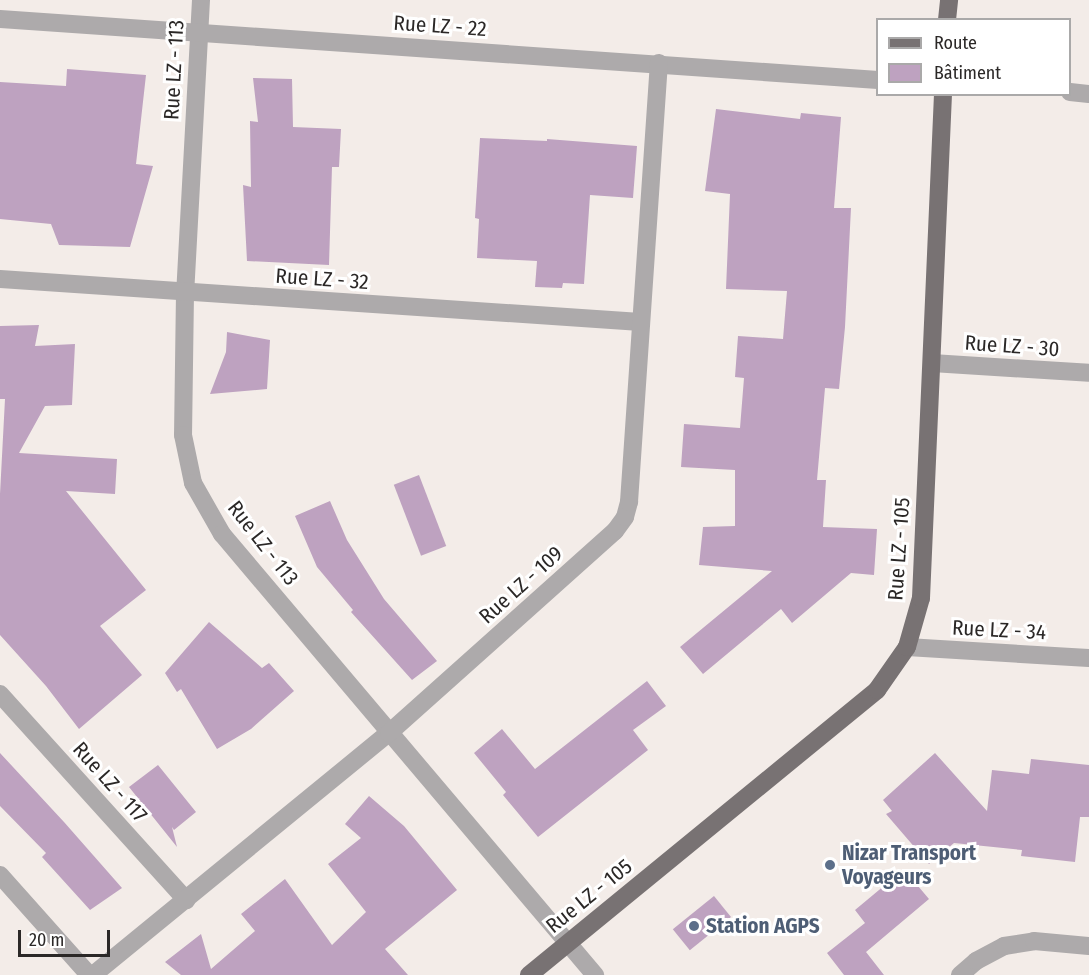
<!DOCTYPE html>
<meta charset="utf-8">
<style>
body{margin:0}
#map{position:relative;width:1089px;height:975px;overflow:hidden;background:#f3ece8;font-family:"Fira Sans Condensed",sans-serif}
div>[style]{position:absolute}
[style*='--x']{left:calc(var(--x)*1px);top:calc(var(--y)*1px);width:calc(var(--w)*1px);rotate:calc(var(--a)*1deg)}
.building>*{inset:0;background:#bea2c0;transform-origin:0 0}
.minor>*{height:18px;margin:-9px;padding:0 9px;transform-origin:9px;border-radius:9px;background:#adaaab}
.major>*{height:18px;margin:-9px;padding:0 9px;transform-origin:9px;border-radius:9px;background:#787273}
.dots>*{width:16px;height:16px;translate:-50% -50%;box-sizing:border-box;border:3px solid #fff;border-radius:50%}
span{translate:-50% -50%;white-space:nowrap;text-align:center;line-height:1.15;-webkit-text-stroke:6px #fff;paint-order:stroke}
.street-label{font-size:21px;color:#2b2827}
.service-label{font-size:21px;color:#4e5e75;font-weight:700}
.left{translate:0 -50%;text-align:left}
.legend{position:absolute;left:876px;top:18px;width:195px;height:78px;box-sizing:border-box;background:#fff;border:2px solid #aaa9a9;margin:0;padding:8px 10px;list-style:none;font-size:18px;color:#2b2827}
.legend li{display:flex;align-items:center;gap:12px;height:30px}
.legend b{width:30px;border:2px solid #aaa9a9}
.scale{position:absolute;left:18px;top:930px;width:92px;height:27px;box-sizing:border-box;border:3px solid #2b2827;border-top:0;padding-left:8px;font-size:18px;line-height:21px;white-space:nowrap;color:#2b2827;-webkit-text-stroke:4px #fff;paint-order:stroke}
</style>
<div id="map">
<div class="building">
<div style="clip-path:polygon(67px 69px,146px 75px,136px 164px,153px 166px,130px 247px,59px 245px,51px 224px,0 219px,0 82px,66px 86px)"></div>
<div style="clip-path:polygon(253px 78px,292px 79px,293px 127px,341px 129px,339px 167px,332px 167px,329px 265px,247px 261px,243px 185px,251px 187px,250px 121px,258px 122px)"></div>
<div style="clip-path:polygon(716px 109px,800px 119px,801px 113px,841px 117px,834px 208px,851px 208px,845px 327px,839px 389px,825px 388px,817px 480px,826px 480px,823px 527px,877px 529px,874px 575px,851px 573px,792px 623px,781px 609px,703px 674px,680px 647px,772px 571px,699px 565px,703px 527px,735px 526px,735px 470px,681px 467px,684px 424px,740px 428px,744px 378px,735px 377px,738px 336px,783px 339px,787px 291px,726px 289px,730px 194px,705px 191px)"></div>
<div style="clip-path:polygon(480px 138px,547px 141px,547px 139px,637px 146px,633px 198px,590px 195px,584px 284px,563px 283px,562px 288px,535px 287px,537px 261px,477px 258px,479px 219px,475px 218px)"></div>
<div style="clip-path:polygon(39px 325px,35px 346px,75px 344px,72px 405px,45px 406px,19px 453px,117px 459px,115px 494px,66px 491px,146px 590px,100px 626px,142px 675px,79px 729px,46px 686px,0 635px,0 494px,5px 399px,0 399px,0 326px)"></div>
<div style="clip-path:polygon(227px 332px,270px 340px,267px 389px,210px 394px,226px 352px)"></div>
<div style="left:419px;top:475px;width:76px;height:27px;rotate:69deg"></div>
<div style="clip-path:polygon(330px 501px,347px 540px,384px 599px,437px 661px,412px 680px,351px 612px,353px 610px,317px 567px,295px 516px)"></div>
<div style="clip-path:polygon(209px 622px,262px 668px,269px 663px,294px 691px,251px 729px,217px 749px,181px 689px,177px 692px,165px 673px)"></div>
<div style="clip-path:polygon(647px 681px,666px 706px,633px 730px,648px 750px,538px 837px,503px 795px,506px 792px,474px 753px,502px 729px,535px 769px)"></div>
<div style="clip-path:polygon(0 753px,64px 822px,122px 888px,90px 910px,42px 857px,46px 853px,0 806px)"></div>
<div style="clip-path:polygon(935px 753px,987px 811px,992px 770px,1029px 774px,1031px 759px,1089px 765px,1089px 817px,1080px 817px,1075px 862px,1021px 856px,1022px 850px,954px 843px,929px 864px,886px 814px,892px 811px,883px 800px)"></div>
<div style="clip-path:polygon(158px 765px,196px 812px,174px 830px,172px 827px,177px 847px,129px 787px)"></div>
<div style="clip-path:polygon(369px 796px,404px 826px,457px 890px,385px 949px,408px 975px,181px 975px,165px 962px,201px 934px,211px 969px,255px 931px,241px 914px,285px 879px,332px 945px,366px 912px,328px 864px,361px 838px,345px 824px)"></div>
<div style="clip-path:polygon(907px 873px,929px 899px,866px 952px,884px 975px,844px 975px,827px 953px,865px 923px,855px 910px,885px 885px,888px 889px)"></div>
<div style="left:714px;top:896px;width:27px;height:53px;rotate:51deg"></div>
</div>
<div class="minor">
<div style="--x:201;--y:0;--w:293;--a:93.1"></div>
<div style="--x:185;--y:293;--w:142;--a:90.8"></div>
<div style="--x:183;--y:435;--w:49;--a:78.2"></div>
<div style="--x:193;--y:483;--w:59;--a:60.4"></div>
<div style="--x:222;--y:534;--w:578;--a:49.78"></div>
<div style="--x:0;--y:19;--w:880;--a:3.97"></div>
<div style="--x:1070;--y:92;--w:19;--a:6"></div>
<div style="--x:0;--y:279;--w:642;--a:3.84"></div>
<div style="--x:932;--y:363;--w:157;--a:3.6"></div>
<div style="--x:907;--y:647;--w:182;--a:3.5"></div>
<div style="--x:0;--y:694;--w:278;--a:47.9"></div>
<div style="--x:0;--y:875;--w:134;--a:48.3"></div>
<div style="--x:93;--y:975;--w:382;--a:-39.3"></div>
<div style="--x:389;--y:733;--w:303;--a:-41.8"></div>
<div style="--x:615;--y:531;--w:17;--a:-54"></div>
<div style="--x:625;--y:517;--w:16;--a:-75"></div>
<div style="--x:629;--y:502;--w:440;--a:-86.1"></div>
<div style="--x:960;--y:975;--w:21;--a:-41"></div>
<div style="--x:976;--y:961;--w:32;--a:-28"></div>
<div style="--x:1004;--y:946;--w:30;--a:-9"></div>
<div style="--x:1034;--y:941;--w:55;--a:5.2"></div>
</div>
<div class="major">
<div style="--x:947;--y:20;--w:20;--a:-84"></div>
<div style="--x:529;--y:975;--w:450;--a:-39.3"></div>
<div style="--x:877;--y:690;--w:52;--a:-55.1"></div>
<div style="--x:907;--y:647;--w:51;--a:-74.1"></div>
<div style="--x:921;--y:598;--w:504;--a:-87.5"></div>
</div>
<div class="dots">
<div style="left:830px;top:865px;background:#5c6f8a"></div>
<div style="left:694px;top:926px;background:#5c6f8a"></div>
</div>
<div class="street-label">
<span style="left:440px;top:26px;rotate:4deg">Rue LZ - 22</span>
<span style="left:174px;top:70px;rotate:-87deg">Rue LZ - 113</span>
<span style="left:322px;top:279px;rotate:4deg">Rue LZ - 32</span>
<span style="left:1012px;top:346px;rotate:4deg">Rue LZ - 30</span>
<span style="left:263px;top:543px;rotate:52deg">Rue LZ - 113</span>
<span style="left:899px;top:549px;rotate:-86deg">Rue LZ - 105</span>
<span style="left:521px;top:585px;rotate:-42deg">Rue LZ - 109</span>
<span style="left:999px;top:630px;rotate:3deg">Rue LZ - 34</span>
<span style="left:110px;top:782px;rotate:48deg">Rue LZ - 117</span>
<span style="left:589px;top:896px;rotate:-39deg">Rue LZ - 105</span>
</div>
<div class="service-label">
<span class="left" style="left:842px;top:865px">Nizar Transport<br>Voyageurs</span>
<span class="left" style="left:706px;top:926px">Station AGPS</span>
</div>
<ul class="legend">
<li><b style="height:8px;background:#787273"></b>Route</li>
<li><b style="height:16px;background:#bea2c0"></b>Bâtiment</li>
</ul>
<div class="scale">20 m</div>
</div>
